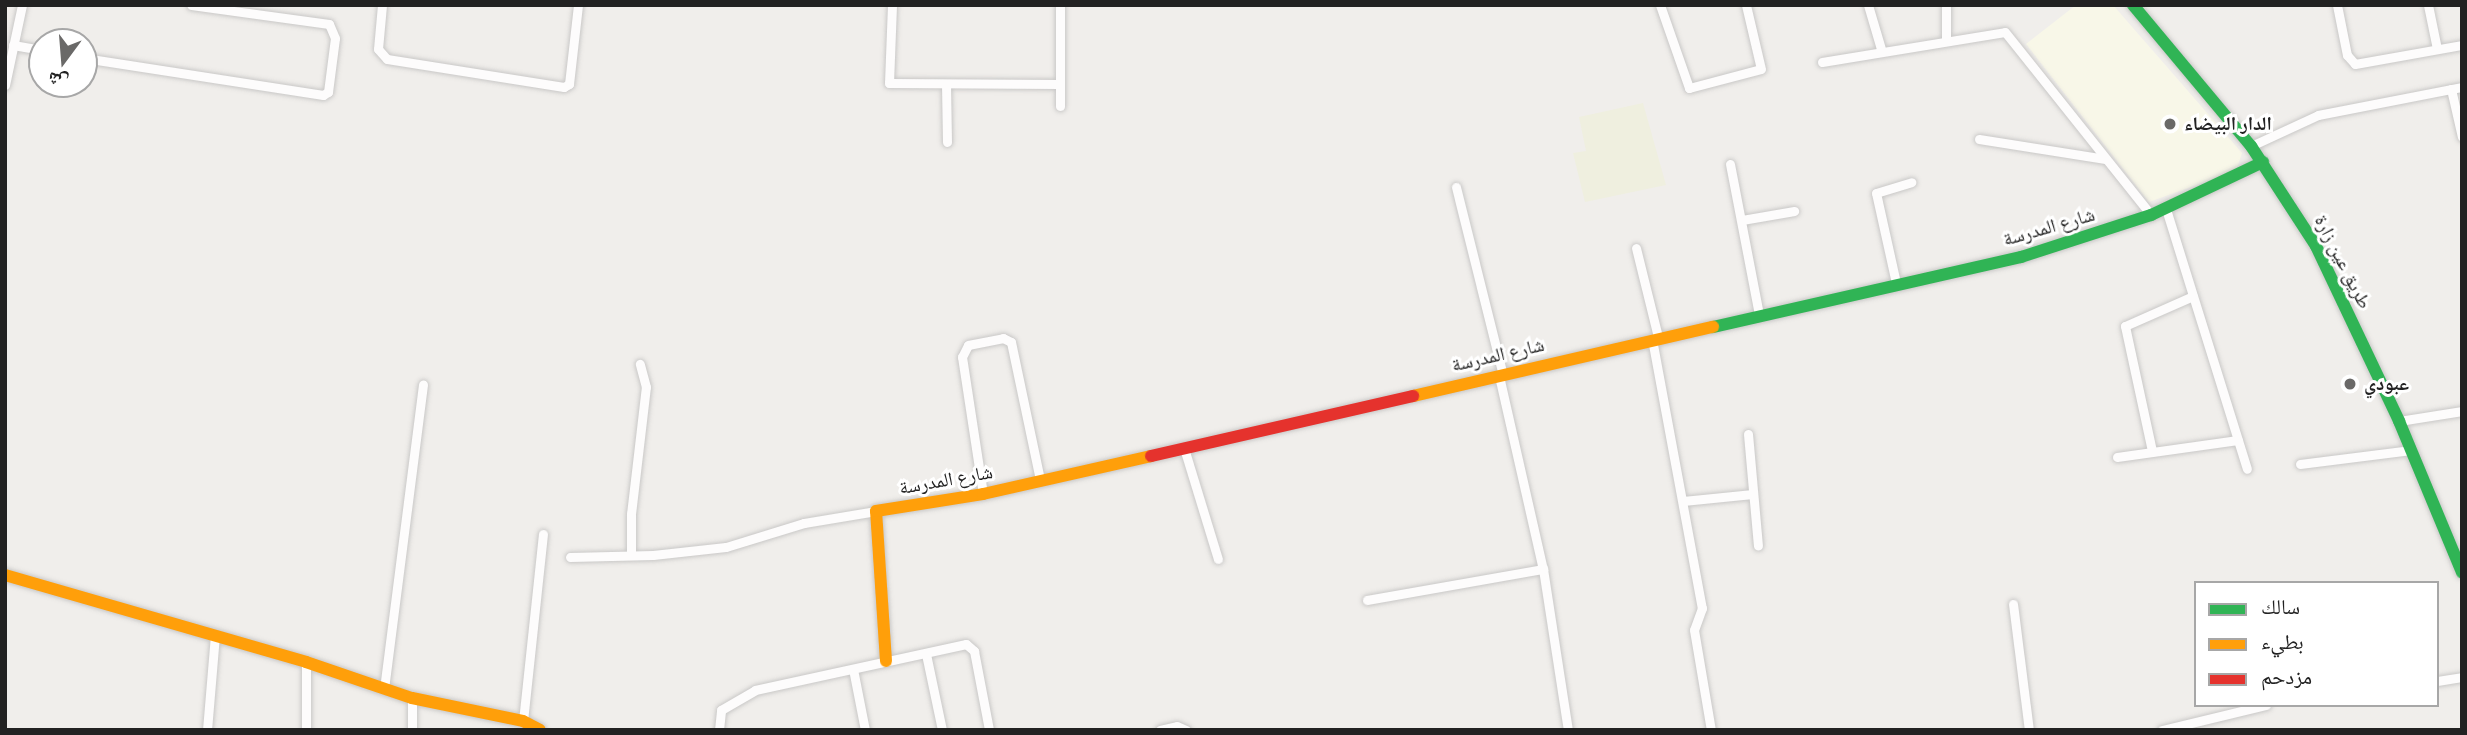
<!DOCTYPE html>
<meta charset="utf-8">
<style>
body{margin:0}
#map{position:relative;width:2467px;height:735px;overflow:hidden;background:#f0eeeb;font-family:Ubuntu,"Noto Naskh Arabic",sans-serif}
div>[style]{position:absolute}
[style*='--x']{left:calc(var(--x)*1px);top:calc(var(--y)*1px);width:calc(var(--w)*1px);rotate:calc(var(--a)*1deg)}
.education>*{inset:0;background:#f8f7e8}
.farmland>*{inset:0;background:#efefdf}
.roads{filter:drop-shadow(0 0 2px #c9c8c7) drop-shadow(0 0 2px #c9c8c7)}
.street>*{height:9px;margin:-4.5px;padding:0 4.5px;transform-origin:4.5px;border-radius:4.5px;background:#fdfcfc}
.fast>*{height:12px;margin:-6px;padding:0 6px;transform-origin:6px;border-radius:6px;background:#30b455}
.slow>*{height:12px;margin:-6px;padding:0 6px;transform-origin:6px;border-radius:6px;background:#ff9f0a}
.jam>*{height:12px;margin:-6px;padding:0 6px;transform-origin:6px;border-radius:6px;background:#e5322d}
.dots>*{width:19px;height:19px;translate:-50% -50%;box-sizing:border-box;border:4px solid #fff;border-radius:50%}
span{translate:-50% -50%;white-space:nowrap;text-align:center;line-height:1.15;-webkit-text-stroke:6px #fff;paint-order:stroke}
.poi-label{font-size:19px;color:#222;font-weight:700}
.left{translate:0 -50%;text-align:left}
.street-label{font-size:19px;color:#222}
.frame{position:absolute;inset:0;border:7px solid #222;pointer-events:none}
.legend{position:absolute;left:2194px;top:581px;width:245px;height:126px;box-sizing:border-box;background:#fff;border:2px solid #a7a7a7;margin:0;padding:9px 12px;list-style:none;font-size:21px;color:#222}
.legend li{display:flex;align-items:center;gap:14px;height:35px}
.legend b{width:35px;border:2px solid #a7a7a7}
.north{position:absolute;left:28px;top:28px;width:70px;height:70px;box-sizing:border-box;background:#fff;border:2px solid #a7a7a7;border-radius:50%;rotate:196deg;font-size:19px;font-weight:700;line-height:28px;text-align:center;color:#222}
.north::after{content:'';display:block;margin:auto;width:24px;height:32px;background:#6a6968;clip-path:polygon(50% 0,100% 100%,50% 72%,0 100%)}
</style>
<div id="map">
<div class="education">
<div style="clip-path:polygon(2076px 5px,2113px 5px,2242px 153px,2236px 171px,2149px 202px,2026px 44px)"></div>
</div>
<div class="farmland">
<div style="clip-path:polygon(1643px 103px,1666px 185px,1585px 202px,1573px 153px,1586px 151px,1579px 117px)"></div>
</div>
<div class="roads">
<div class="street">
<div style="--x:382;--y:5;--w:44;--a:95.2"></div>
<div style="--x:378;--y:49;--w:13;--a:48"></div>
<div style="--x:387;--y:59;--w:179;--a:9"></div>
<div style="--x:564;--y:87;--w:6;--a:-31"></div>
<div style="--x:569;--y:84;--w:80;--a:-83.5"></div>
<div style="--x:892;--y:5;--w:78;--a:92.2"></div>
<div style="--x:889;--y:83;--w:171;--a:0.3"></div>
<div style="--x:1060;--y:5;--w:101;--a:90"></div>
<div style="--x:1660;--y:5;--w:88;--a:70.7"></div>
<div style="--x:1689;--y:88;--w:74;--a:-14.8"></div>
<div style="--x:1761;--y:69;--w:66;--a:-103.2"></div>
<div style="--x:1868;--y:5;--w:46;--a:73.5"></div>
<div style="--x:2337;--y:5;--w:51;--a:78.7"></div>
<div style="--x:2347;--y:55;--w:12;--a:48"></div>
<div style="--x:2355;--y:64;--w:109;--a:-10.1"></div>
<div style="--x:2428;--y:5;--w:45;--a:78.4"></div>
<div style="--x:1946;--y:39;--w:34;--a:-90"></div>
<div style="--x:13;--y:45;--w:29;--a:10"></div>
<div style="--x:84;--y:58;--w:242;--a:8.8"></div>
<div style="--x:323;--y:95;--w:6;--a:-31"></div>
<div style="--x:328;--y:92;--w:54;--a:-82.6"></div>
<div style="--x:335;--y:38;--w:15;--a:-113"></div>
<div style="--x:329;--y:24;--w:139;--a:-172.2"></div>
<div style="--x:1822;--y:62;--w:185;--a:-9.3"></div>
<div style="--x:2005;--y:32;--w:234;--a:51.4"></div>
<div style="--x:946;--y:84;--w:58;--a:89"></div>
<div style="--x:5;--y:85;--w:82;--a:-78"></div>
<div style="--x:2451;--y:89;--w:49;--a:77.1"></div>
<div style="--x:1979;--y:139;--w:128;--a:9"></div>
<div style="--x:2251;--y:146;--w:74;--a:-24.8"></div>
<div style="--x:2318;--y:115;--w:147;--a:-11"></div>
<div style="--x:1730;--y:164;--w:154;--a:79.1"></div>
<div style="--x:1456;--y:187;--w:194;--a:76"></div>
<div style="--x:2166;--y:209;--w:272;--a:72.7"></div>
<div style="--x:1742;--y:220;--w:53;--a:-9.8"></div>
<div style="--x:1636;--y:248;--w:92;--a:76.1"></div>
<div style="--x:1896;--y:283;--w:92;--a:-102.5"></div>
<div style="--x:1876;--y:193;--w:37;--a:-17"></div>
<div style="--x:1652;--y:339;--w:274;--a:79.5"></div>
<div style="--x:1702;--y:608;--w:23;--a:110"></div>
<div style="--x:1694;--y:630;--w:101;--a:80.4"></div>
<div style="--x:1499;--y:376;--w:198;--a:77.2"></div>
<div style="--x:1543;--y:569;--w:163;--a:81.2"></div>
<div style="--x:2399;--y:421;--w:64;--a:-9"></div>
<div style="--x:1748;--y:434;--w:112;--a:84.9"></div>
<div style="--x:1184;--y:448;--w:116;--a:73"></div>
<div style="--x:2152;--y:451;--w:128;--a:-102.2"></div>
<div style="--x:2125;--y:326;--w:74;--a:-23.8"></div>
<div style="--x:2117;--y:457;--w:122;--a:-8"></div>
<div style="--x:2300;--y:464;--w:112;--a:-7.2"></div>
<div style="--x:983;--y:494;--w:139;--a:-98.7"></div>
<div style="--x:962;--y:357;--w:13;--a:-63"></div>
<div style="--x:968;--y:345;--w:36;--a:-11"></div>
<div style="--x:1003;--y:338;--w:9;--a:27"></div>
<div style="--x:1011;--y:342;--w:141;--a:78.1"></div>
<div style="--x:1683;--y:501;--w:70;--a:-5.7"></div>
<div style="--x:631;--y:554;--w:40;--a:-90"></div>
<div style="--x:631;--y:514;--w:128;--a:-83.3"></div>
<div style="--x:646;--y:387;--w:24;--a:-105"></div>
<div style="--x:570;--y:557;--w:83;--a:-1.4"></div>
<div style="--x:653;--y:555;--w:73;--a:-6.3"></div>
<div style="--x:726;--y:547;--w:82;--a:-17.1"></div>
<div style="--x:804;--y:523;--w:73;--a:-9.5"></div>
<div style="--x:1367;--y:600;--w:179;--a:-10"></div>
<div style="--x:2013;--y:604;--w:127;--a:82.8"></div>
<div style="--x:926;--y:654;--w:78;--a:78.1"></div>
<div style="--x:306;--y:662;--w:68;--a:90"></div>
<div style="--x:853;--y:669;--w:62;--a:78.9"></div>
<div style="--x:2437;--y:681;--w:25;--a:-9"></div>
<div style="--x:384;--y:689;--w:307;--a:-82.7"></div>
<div style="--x:412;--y:698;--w:32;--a:90"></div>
<div style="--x:523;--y:721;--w:188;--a:-83.9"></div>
<div style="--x:207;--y:730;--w:95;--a:-85.2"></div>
<div style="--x:719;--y:730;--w:20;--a:-84"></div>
<div style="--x:721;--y:710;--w:39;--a:-30"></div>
<div style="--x:755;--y:690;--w:216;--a:-12.3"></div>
<div style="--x:966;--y:644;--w:11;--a:41"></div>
<div style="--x:974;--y:651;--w:80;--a:79.2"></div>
<div style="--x:1160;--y:730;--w:17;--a:-13"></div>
<div style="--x:1177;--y:726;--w:10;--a:24"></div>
<div style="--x:2162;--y:730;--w:107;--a:-13.5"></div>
</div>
<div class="fast">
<div style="--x:2133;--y:5;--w:184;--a:50.1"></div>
<div style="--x:2251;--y:146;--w:119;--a:57"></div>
<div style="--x:2316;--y:246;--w:194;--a:64.6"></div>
<div style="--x:2399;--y:421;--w:164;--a:67.4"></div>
<div style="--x:1713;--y:327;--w:316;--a:-12.8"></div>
<div style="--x:2021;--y:257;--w:137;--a:-17.9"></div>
<div style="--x:2151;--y:215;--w:124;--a:-25.3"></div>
</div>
<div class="slow">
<div style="--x:1413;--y:396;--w:308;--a:-13"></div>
<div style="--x:5;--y:575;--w:313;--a:16.1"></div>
<div style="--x:306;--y:662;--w:112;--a:18.8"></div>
<div style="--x:412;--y:698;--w:113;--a:11.7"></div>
<div style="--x:523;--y:721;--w:19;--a:28"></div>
<div style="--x:886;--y:661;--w:150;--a:-93.8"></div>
<div style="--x:876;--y:511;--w:108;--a:-9"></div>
<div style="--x:983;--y:494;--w:172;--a:-12.7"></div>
</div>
<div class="jam">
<div style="--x:1151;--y:456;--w:269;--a:-12.9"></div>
</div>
</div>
<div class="dots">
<div style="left:2170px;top:124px;background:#6a6968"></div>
<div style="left:2350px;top:384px;background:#6a6968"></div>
</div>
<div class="poi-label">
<span class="left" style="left:2184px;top:124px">الدار البيضاء</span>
<span class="left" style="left:2364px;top:384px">عبودي</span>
</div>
<div class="street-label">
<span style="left:2049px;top:227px;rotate:-16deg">شارع المدرسة</span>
<span style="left:2343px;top:262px;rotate:63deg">طريق عين زارة</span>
<span style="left:1498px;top:355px;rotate:-13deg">شارع المدرسة</span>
<span style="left:946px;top:480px;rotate:-10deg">شارع المدرسة</span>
</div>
<div class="frame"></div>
<ul class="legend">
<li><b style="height:9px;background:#30b455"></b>سالك</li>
<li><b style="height:9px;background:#ff9f0a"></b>بطيء</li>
<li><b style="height:9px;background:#e5322d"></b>مزدحم</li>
</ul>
<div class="north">ش</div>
</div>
